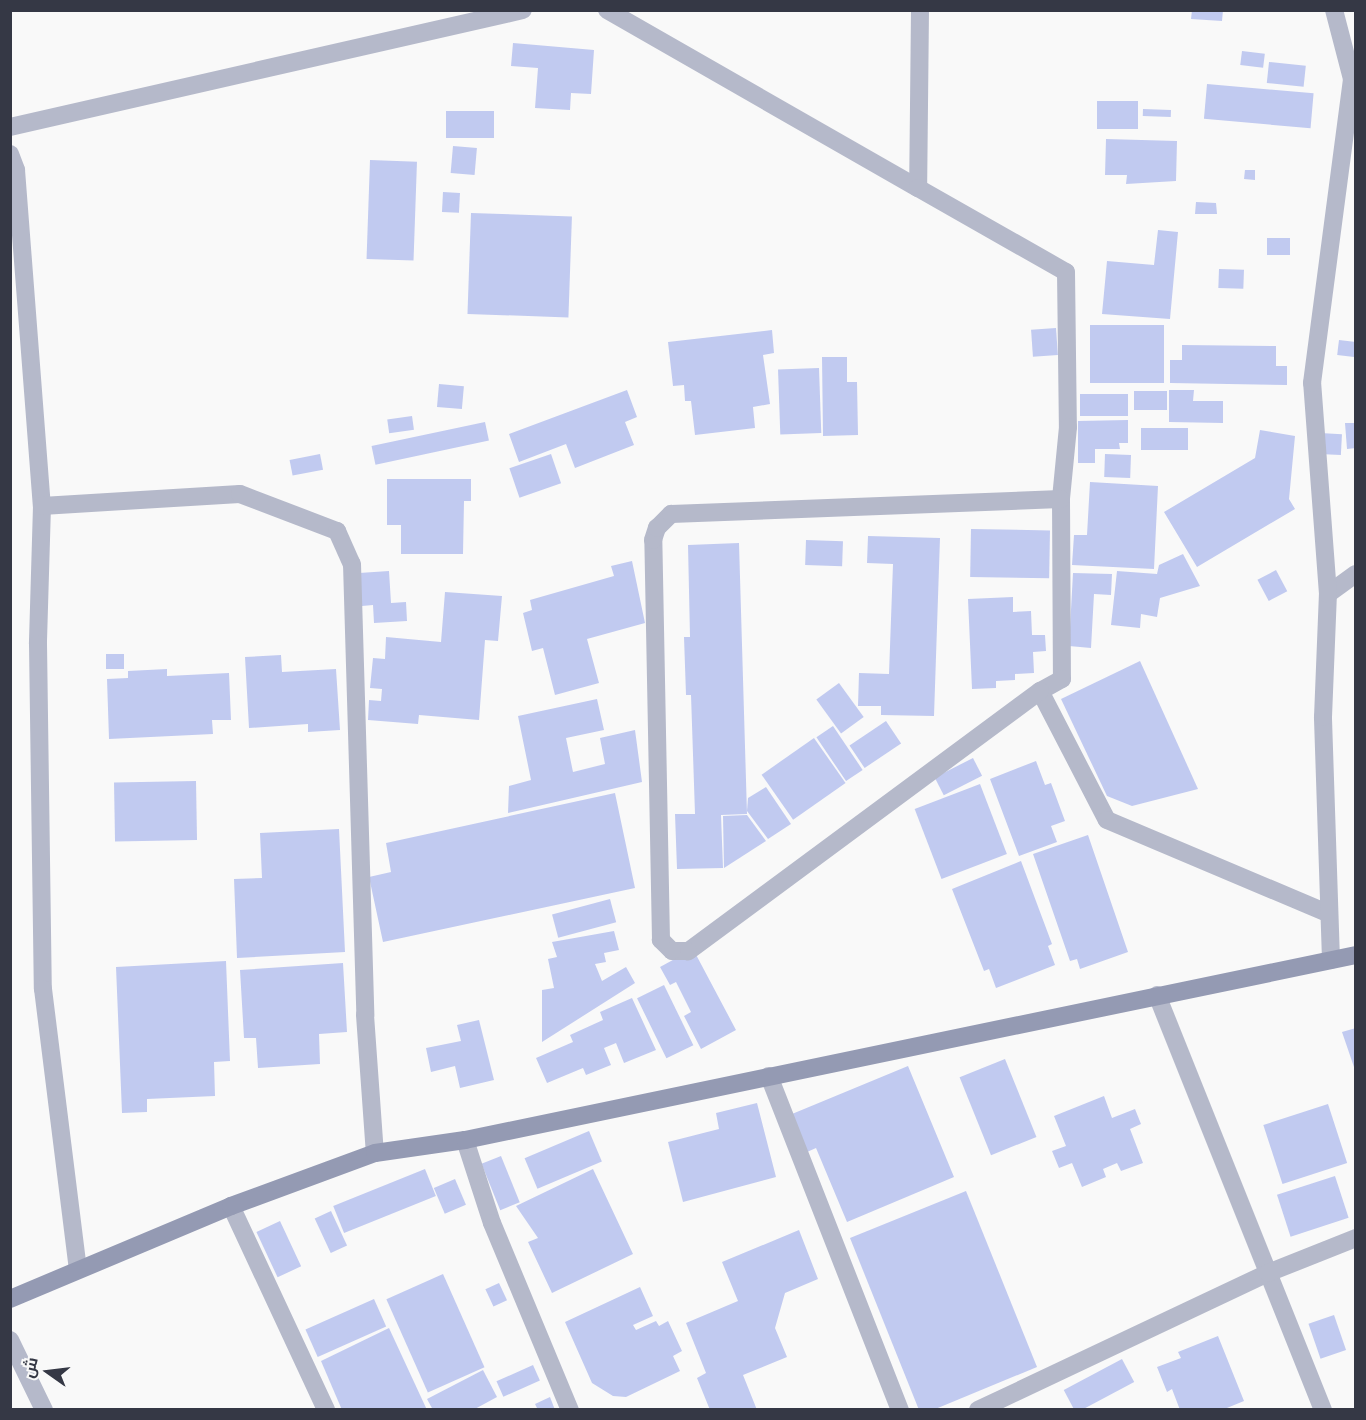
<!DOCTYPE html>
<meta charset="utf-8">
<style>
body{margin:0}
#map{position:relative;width:1366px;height:1420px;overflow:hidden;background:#f9f9f9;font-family:"Work Sans",Cairo,sans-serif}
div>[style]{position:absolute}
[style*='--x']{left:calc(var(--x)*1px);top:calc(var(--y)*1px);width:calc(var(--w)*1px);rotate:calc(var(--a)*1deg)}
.building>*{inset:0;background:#c1caf0;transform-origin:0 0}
.street>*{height:18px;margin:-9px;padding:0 9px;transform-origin:9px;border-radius:9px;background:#b5b9ca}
.secondary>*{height:18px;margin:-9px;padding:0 9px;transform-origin:9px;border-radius:9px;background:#949ab3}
span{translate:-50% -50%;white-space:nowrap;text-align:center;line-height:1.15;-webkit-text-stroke:6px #f9f9f9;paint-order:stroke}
.frame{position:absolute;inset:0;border:12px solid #353845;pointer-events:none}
.north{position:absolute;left:18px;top:1342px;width:60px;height:60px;-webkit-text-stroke:4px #f9f9f9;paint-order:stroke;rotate:284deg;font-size:16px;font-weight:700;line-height:24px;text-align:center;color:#353845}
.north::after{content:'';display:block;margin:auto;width:21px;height:27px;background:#353845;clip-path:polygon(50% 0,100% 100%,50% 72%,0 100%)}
</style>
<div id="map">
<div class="building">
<div style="clip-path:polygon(1192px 10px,1223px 10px,1222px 21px,1191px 19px)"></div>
<div style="clip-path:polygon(513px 43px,594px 50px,591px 94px,571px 93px,570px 110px,535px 108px,538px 68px,511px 66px)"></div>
<div style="left:1242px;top:51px;width:23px;height:14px;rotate:7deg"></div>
<div style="left:1269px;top:62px;width:37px;height:21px;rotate:6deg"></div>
<div style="left:1207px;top:84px;width:107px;height:35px;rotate:5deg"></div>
<div style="left:1097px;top:101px;width:41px;height:28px"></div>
<div style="left:1143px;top:109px;width:28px;height:7px;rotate:2deg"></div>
<div style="left:446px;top:111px;width:48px;height:27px"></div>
<div style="clip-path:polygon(1106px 139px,1177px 141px,1176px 181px,1126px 184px,1127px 175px,1105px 175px)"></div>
<div style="left:453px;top:146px;width:24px;height:27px;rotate:5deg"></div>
<div style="left:370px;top:160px;width:47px;height:99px;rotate:2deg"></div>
<div style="clip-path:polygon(1245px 170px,1255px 170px,1255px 180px,1244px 179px)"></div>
<div style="left:443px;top:192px;width:17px;height:20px;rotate:3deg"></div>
<div style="clip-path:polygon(1196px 202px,1216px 203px,1217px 214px,1195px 214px)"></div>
<div style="left:471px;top:213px;width:101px;height:101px;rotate:2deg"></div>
<div style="clip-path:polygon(1158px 230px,1178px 232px,1170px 319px,1102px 314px,1107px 261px,1154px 265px)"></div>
<div style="left:1267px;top:238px;width:23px;height:17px"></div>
<div style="left:1219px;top:269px;width:25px;height:19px;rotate:2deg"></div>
<div style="left:1090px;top:325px;width:74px;height:58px"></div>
<div style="left:1056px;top:328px;width:27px;height:25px;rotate:86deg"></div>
<div style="clip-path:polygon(772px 330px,774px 353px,763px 355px,770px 404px,753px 407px,755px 428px,695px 435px,691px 401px,685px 401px,684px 385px,673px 386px,668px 342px)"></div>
<div style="left:1339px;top:340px;width:17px;height:15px;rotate:7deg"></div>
<div style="clip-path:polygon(1182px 345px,1276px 346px,1276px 366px,1287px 366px,1287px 385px,1170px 383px,1170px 360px,1182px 360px)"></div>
<div style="clip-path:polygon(822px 357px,847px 357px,847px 382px,857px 382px,858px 435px,823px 436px)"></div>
<div style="left:819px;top:368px;width:65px;height:41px;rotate:88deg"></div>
<div style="left:439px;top:384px;width:25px;height:23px;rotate:5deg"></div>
<div style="clip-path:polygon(627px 390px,637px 417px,625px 422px,634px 445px,575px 468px,566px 444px,519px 462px,509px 434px)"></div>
<div style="clip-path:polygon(1169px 390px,1194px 390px,1193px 401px,1223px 401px,1223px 423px,1169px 422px)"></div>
<div style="left:1167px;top:391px;width:19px;height:33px;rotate:90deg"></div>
<div style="left:1128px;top:394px;width:22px;height:48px;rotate:90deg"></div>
<div style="left:412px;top:416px;width:14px;height:25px;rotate:82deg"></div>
<div style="clip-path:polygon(1128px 420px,1128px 443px,1119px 443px,1120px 449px,1095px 449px,1095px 463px,1078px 463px,1078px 421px)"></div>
<div style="left:485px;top:422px;width:19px;height:116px;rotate:78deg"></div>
<div style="clip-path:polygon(1345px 423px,1356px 423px,1356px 448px,1347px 449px)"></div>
<div style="left:1188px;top:428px;width:22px;height:47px;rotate:90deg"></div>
<div style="clip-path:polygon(1260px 430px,1295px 436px,1289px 499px,1295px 509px,1197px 567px,1164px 512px,1255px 458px)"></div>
<div style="left:1320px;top:433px;width:22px;height:21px;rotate:3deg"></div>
<div style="left:320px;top:454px;width:16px;height:31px;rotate:79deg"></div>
<div style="left:551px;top:454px;width:31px;height:44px;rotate:71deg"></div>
<div style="left:1105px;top:454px;width:26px;height:23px;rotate:2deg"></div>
<div style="clip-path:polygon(387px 479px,471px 479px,471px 501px,464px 501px,463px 554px,401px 554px,401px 525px,387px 525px)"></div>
<div style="clip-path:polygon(1090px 482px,1158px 486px,1154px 569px,1072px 565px,1074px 535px,1087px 535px)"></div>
<div style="left:971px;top:529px;width:79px;height:48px;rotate:1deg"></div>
<div style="clip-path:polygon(868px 536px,940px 538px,934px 716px,881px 715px,881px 706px,858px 706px,859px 673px,889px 674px,893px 564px,867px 563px)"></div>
<div style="left:806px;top:540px;width:37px;height:25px;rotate:2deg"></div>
<div style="clip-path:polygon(739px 543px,747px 814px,721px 815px,723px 868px,677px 869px,675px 814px,695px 814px,691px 695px,686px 695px,684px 637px,690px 637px,688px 545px)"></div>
<div style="clip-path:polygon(1183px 554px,1200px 586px,1160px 598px,1157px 617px,1141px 614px,1140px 628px,1111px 625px,1117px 571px,1157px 574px,1159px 565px)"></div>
<div style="clip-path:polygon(632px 561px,645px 623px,587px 639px,599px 683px,555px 695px,543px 648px,532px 651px,523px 613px,532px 610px,530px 600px,614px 576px,611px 566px)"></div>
<div style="left:1276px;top:570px;width:24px;height:21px;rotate:62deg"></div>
<div style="clip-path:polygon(389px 571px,391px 603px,406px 602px,407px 621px,374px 623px,373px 605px,362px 606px,359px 573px)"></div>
<div style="clip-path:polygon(1073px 573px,1112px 574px,1111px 595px,1094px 594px,1091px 648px,1069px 646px)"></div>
<div style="clip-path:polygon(445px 592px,502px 596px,498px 641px,485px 640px,479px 720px,419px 715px,418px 724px,368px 720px,369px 700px,381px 701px,382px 689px,370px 688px,373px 658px,385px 659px,386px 637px,441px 642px)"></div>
<div style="clip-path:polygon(1013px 597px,1013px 612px,1031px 611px,1032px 635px,1045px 635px,1046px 651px,1033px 652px,1034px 673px,1015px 674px,1015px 680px,996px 681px,996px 688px,972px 689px,968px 599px)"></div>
<div style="left:124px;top:654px;width:15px;height:18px;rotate:90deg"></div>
<div style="clip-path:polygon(281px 655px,282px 672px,336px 669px,340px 730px,308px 732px,308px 724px,249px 728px,245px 657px)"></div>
<div style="clip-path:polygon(1140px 661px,1198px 789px,1132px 806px,1107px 796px,1061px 699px)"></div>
<div style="clip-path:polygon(167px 669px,167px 676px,229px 673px,231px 720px,212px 720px,213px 734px,109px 739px,107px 679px,128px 678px,128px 671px)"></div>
<div style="left:839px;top:683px;width:42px;height:28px;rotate:54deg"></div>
<div style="clip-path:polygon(597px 699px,604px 730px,566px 738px,573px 772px,605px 764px,600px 738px,635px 730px,642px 782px,508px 813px,509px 786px,531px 780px,518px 716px)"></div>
<div style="left:886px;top:721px;width:27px;height:44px;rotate:56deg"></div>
<div style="left:833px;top:726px;width:53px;height:20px;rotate:56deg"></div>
<div style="left:814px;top:738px;width:55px;height:64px;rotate:55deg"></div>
<div style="left:973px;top:758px;width:20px;height:43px;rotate:63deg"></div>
<div style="clip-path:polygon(1036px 761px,1045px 785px,1051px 783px,1065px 821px,1051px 826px,1057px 842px,1019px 856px,990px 779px)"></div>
<div style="left:196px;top:781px;width:59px;height:82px;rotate:89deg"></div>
<div style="left:980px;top:784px;width:75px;height:70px;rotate:69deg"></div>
<div style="clip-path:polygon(766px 787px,791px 824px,768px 839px,747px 811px,748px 798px)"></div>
<div style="clip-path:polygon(615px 793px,635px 888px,383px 942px,369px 877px,391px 872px,386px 843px)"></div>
<div style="clip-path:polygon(747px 815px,766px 841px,724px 868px,723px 816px)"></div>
<div style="clip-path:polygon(339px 829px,345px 952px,237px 958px,234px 879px,262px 878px,260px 833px)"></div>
<div style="clip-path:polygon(1088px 835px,1128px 952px,1080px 969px,1077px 959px,1070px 961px,1033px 854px)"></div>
<div style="clip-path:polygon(1021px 861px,1052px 944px,1048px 946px,1055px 965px,996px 988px,989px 969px,984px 971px,952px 889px)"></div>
<div style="left:610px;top:899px;width:24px;height:60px;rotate:75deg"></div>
<div style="clip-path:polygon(614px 931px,619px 950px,604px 953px,606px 962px,595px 964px,602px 981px,626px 967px,635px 983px,542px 1042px,542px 990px,554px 988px,548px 959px,557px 957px,552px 942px)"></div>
<div style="clip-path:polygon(693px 949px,736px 1030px,701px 1049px,684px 1016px,691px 1012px,676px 982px,670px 985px,660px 967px)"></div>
<div style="clip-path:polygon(226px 961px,230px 1061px,214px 1062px,215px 1096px,147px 1099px,147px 1112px,122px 1113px,116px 967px)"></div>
<div style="clip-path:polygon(343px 963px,347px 1032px,319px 1034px,320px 1064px,258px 1068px,256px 1038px,244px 1038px,240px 970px)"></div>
<div style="left:664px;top:985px;width:67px;height:30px;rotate:64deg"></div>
<div style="clip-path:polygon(632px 998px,656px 1050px,624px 1063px,616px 1043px,604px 1048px,611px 1065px,586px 1075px,583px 1068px,547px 1083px,536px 1058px,573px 1042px,570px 1035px,603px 1020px,600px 1012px)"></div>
<div style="clip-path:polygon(479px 1020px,494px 1080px,460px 1088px,455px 1066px,431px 1072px,426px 1048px,461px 1041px,457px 1025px)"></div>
<div style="clip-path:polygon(1356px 1028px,1356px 1070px,1355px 1070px,1342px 1032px)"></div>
<div style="left:1005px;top:1059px;width:84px;height:49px;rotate:68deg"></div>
<div style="clip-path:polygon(908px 1066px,954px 1177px,847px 1222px,816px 1148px,807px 1152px,792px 1114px)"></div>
<div style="clip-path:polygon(1104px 1096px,1112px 1118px,1135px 1109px,1141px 1124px,1130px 1129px,1143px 1163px,1121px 1171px,1117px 1163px,1103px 1169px,1106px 1177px,1082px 1187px,1072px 1163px,1059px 1168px,1052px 1151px,1066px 1146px,1054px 1116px)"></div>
<div style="clip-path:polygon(757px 1103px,776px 1177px,683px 1202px,668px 1142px,719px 1129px,716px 1113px)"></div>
<div style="left:1328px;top:1104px;width:62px;height:68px;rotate:72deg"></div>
<div style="left:589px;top:1131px;width:33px;height:70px;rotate:67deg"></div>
<div style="left:501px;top:1156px;width:50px;height:21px;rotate:68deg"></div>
<div style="left:425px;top:1169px;width:29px;height:99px;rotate:68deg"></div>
<div style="clip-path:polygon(593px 1169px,633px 1254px,552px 1293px,528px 1242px,538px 1238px,516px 1206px)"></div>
<div style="left:1335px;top:1176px;width:44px;height:61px;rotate:72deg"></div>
<div style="left:455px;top:1179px;width:28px;height:23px;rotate:67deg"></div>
<div style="clip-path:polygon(966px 1191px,1037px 1367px,933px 1410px,919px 1410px,850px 1238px)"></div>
<div style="left:331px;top:1211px;width:38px;height:18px;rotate:65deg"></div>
<div style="left:280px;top:1221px;width:50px;height:26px;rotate:65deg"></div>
<div style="clip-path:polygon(799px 1230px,818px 1279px,785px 1293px,775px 1328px,787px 1357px,743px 1375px,757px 1410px,710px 1410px,697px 1378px,706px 1373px,686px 1323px,738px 1301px,722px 1262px)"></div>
<div style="left:443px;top:1274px;width:102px;height:62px;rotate:66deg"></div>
<div style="left:499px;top:1283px;width:19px;height:15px;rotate:65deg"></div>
<div style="clip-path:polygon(640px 1287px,653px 1316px,633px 1325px,636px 1330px,656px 1321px,659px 1326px,668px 1321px,682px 1351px,673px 1356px,680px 1371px,626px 1397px,613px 1396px,592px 1383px,565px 1322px)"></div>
<div style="left:374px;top:1299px;width:30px;height:75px;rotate:66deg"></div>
<div style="left:1334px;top:1315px;width:37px;height:27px;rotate:71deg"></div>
<div style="clip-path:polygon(389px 1328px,427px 1410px,342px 1410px,321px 1361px)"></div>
<div style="clip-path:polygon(1218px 1336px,1244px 1401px,1222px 1410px,1180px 1410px,1172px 1389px,1167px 1392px,1157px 1367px,1181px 1358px,1178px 1352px)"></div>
<div style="left:1122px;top:1359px;width:26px;height:66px;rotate:62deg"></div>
<div style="left:533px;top:1365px;width:17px;height:40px;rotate:66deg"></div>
<div style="clip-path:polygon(483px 1370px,497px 1397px,473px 1410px,433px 1410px,427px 1399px)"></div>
<div style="clip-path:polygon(550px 1397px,555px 1410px,538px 1410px,535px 1404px)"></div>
</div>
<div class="street">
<div style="--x:607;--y:10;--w:358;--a:29.8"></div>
<div style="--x:920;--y:10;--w:178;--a:90.6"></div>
<div style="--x:918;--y:188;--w:170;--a:29.6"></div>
<div style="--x:1066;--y:272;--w:155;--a:89.3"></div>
<div style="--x:1068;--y:427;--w:72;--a:95.6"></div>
<div style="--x:1061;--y:499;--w:180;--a:89.7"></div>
<div style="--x:1062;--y:679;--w:25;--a:151"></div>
<div style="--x:1040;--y:691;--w:145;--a:62.6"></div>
<div style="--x:1107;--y:820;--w:241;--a:22.9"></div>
<div style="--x:10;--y:127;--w:526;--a:-12.85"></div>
<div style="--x:10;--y:154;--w:17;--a:69"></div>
<div style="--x:16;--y:170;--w:337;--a:85.6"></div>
<div style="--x:42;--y:506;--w:138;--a:91.7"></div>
<div style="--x:38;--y:644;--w:345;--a:89.2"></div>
<div style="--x:43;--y:989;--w:282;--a:82.9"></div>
<div style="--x:42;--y:506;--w:198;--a:-3.5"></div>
<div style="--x:240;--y:494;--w:104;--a:20.9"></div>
<div style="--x:337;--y:531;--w:36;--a:66"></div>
<div style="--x:352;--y:564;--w:451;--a:88.3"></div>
<div style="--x:365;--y:1015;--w:138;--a:85.9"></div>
<div style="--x:1328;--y:594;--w:34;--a:-36"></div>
<div style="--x:1040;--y:691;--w:438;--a:143.5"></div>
<div style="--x:688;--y:951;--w:16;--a:180"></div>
<div style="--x:672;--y:951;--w:16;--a:-135"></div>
<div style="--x:661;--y:940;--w:400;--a:-91.1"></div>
<div style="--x:653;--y:540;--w:13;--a:-72"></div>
<div style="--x:657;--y:528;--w:20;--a:-45"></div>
<div style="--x:671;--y:514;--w:390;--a:-2.2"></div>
<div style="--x:1331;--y:960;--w:243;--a:-91.9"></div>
<div style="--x:1323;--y:717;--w:123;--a:-87.7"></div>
<div style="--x:1328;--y:594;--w:212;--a:-94.3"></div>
<div style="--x:1312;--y:383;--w:307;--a:-82.5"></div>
<div style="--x:1352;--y:79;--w:71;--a:-104.6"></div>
<div style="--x:1157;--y:995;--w:447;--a:68.2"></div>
<div style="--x:769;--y:1076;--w:359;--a:68.6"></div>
<div style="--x:465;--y:1140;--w:87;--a:72"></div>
<div style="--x:492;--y:1223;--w:203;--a:67.4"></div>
<div style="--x:231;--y:1206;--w:225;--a:65"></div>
<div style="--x:10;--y:1340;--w:78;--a:64.1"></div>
<div style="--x:978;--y:1410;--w:321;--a:-25.3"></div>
<div style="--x:1268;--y:1273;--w:95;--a:-21.7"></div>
</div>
<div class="secondary">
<div style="--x:10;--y:1299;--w:240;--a:-22.8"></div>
<div style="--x:231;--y:1206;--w:153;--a:-20.2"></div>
<div style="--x:375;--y:1153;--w:91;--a:-8.2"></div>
<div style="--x:465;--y:1140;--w:910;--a:-11.73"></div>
</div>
<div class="frame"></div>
<div class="north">ش</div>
</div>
